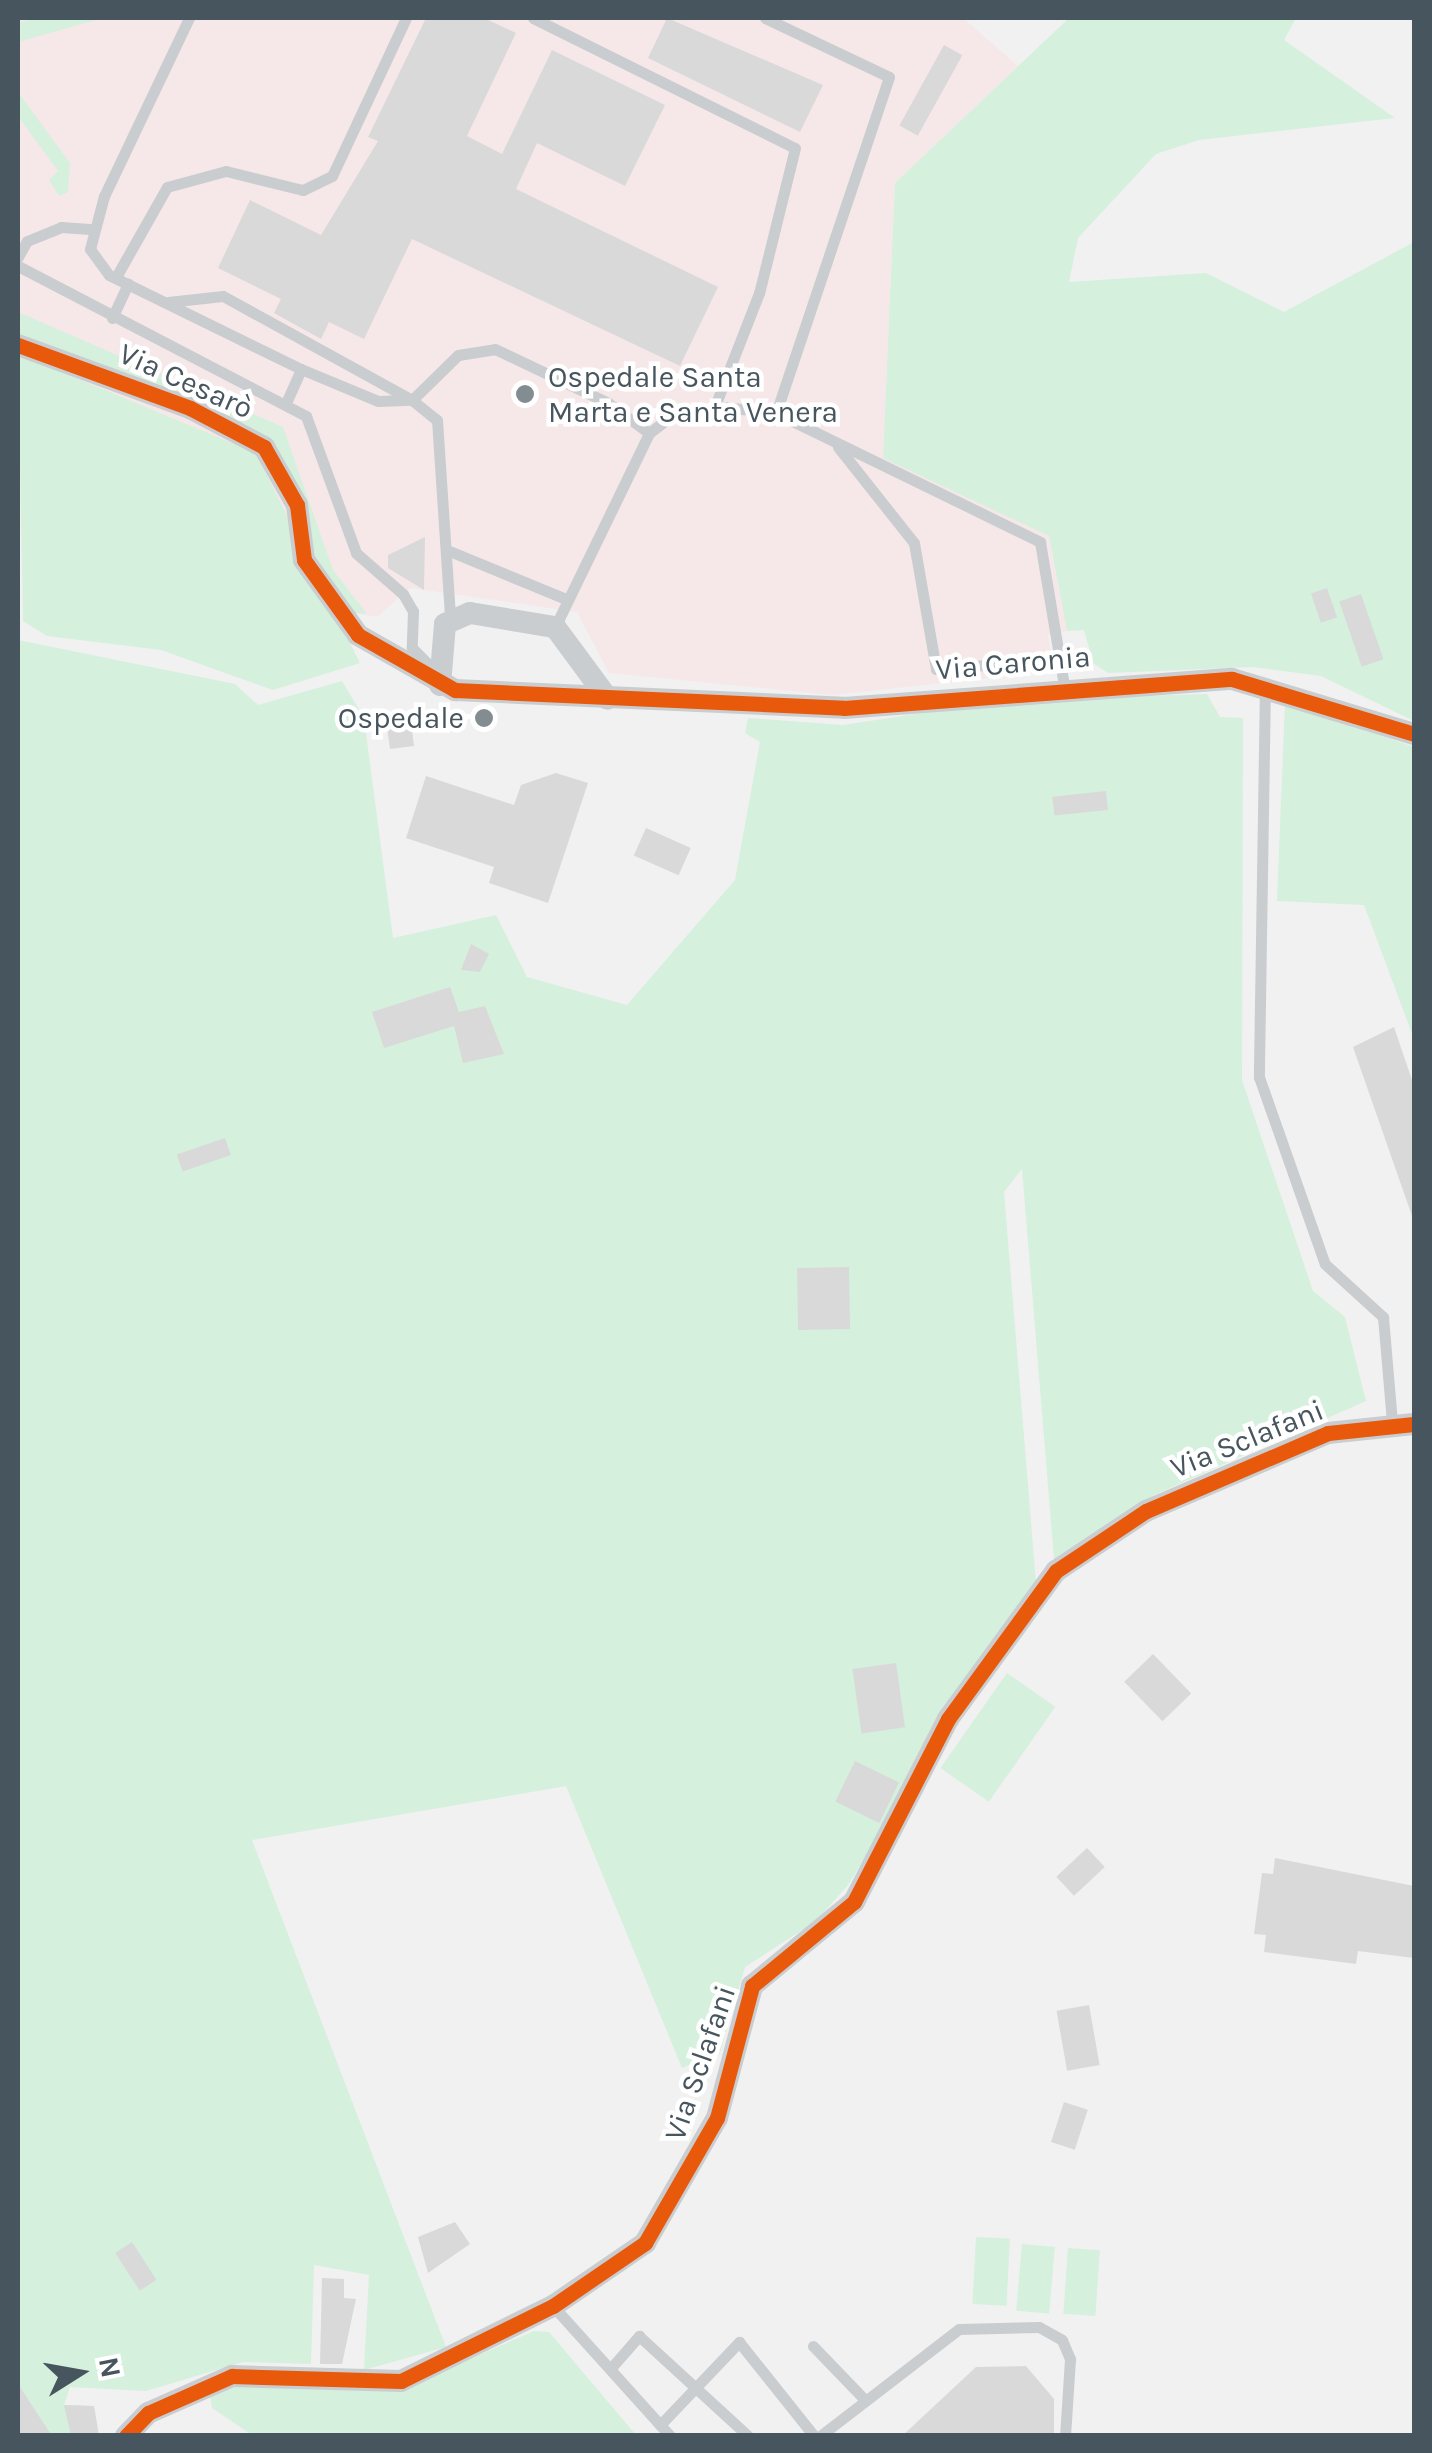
<!DOCTYPE html>
<meta charset="utf-8">
<style>
body{margin:0}
#map{position:relative;width:1432px;height:2453px;overflow:hidden;background:#f1f1f1;font-family:Karla,sans-serif}
div>[style]{position:absolute}
[style*='--x']{left:calc(var(--x)*1px);top:calc(var(--y)*1px);width:calc(var(--w)*1px);rotate:calc(var(--a)*1deg)}
.medical>*{inset:0;background:#f6e8e8}
.green>*{inset:0;background:#d5f0dd;transform-origin:0 0}
.building>*{inset:0;background:#d9d9da;transform-origin:0 0}
.service>*{height:11px;margin:-5.5px;padding:0 5.5px;transform-origin:5.5px;border-radius:5.5px;background:#cacdcf}
.minor>*{height:22px;margin:-11px;padding:0 11px;transform-origin:11px;border-radius:11px;background:#cacdcf}
.cycleway>*{height:15px;margin:-7.5px;padding:0 7.5px;transform-origin:7.5px;border-radius:7.5px;background:#e8590c}
.dots>*{width:28px;height:28px;translate:-50% -50%;box-sizing:border-box;border:5px solid #fff;border-radius:50%}
span{translate:-50% -50%;white-space:nowrap;text-align:center;line-height:1.15;-webkit-text-stroke:9px #fff;paint-order:stroke}
.poi-label{font-size:30px;color:#47555e}
.left{translate:0 -50%;text-align:left}
.right{translate:-100% -50%;text-align:right}
.street-label{font-size:30px;color:#47555e}
.frame{position:absolute;inset:0;border:20px solid #47555e;pointer-events:none}
.north{position:absolute;left:30px;top:2323px;width:100px;height:100px;-webkit-text-stroke:8px #fff;paint-order:stroke;rotate:79deg;font-size:28px;font-weight:700;line-height:40px;text-align:center;color:#47555e}
.north::after{content:'';display:block;margin:auto;width:35px;height:45px;background:#47555e;clip-path:polygon(50% 0,100% 100%,50% 72%,0 100%)}
</style>
<div id="map">
<div class="medical">
<div style="clip-path:polygon(18px 18px,963px 18px,1018px 66px,895px 183px,883px 457px,1049px 536px,1067px 631px,1048px 635px,1054px 671px,832px 695px,609px 673px,577px 612px,410px 588px,377px 617px,350px 612px,18px 339px)"></div>
</div>
<div class="green">
<div style="clip-path:polygon(37px 18px,103px 18px,18px 42px,18px 23px)"></div>
<div style="clip-path:polygon(1069px 18px,1296px 18px,1284px 40px,1395px 118px,1199px 140px,1156px 154px,1078px 238px,1069px 282px,1206px 273px,1284px 312px,1414px 242px,1414px 721px,1321px 676px,1253px 667px,1108px 673px,1093px 663px,1084px 630px,1067px 631px,1049px 536px,883px 458px,895px 183px)"></div>
<div style="clip-path:polygon(18px 92px,70px 163px,68px 192px,59px 196px,49px 180px,58px 171px,18px 116px)"></div>
<div style="clip-path:polygon(18px 312px,283px 427px,333px 570px,367px 614px,350px 612px,323px 576px,270px 444px,18px 339px)"></div>
<div style="clip-path:polygon(18px 354px,256px 453px,360px 663px,273px 690px,161px 650px,47px 636px,23px 621px)"></div>
<div style="clip-path:polygon(18px 640px,235px 684px,258px 705px,342px 681px,364px 718px,393px 938px,496px 915px,527px 977px,627px 1005px,735px 880px,760px 742px,745px 733px,748px 718px,843px 725px,1008px 700px,1207px 694px,1220px 717px,1243px 718px,1242px 1080px,1313px 1291px,1345px 1317px,1366px 1401px,1154px 1495px,1054px 1559px,1022px 1169px,1004px 1192px,1036px 1583px,848px 1885px,816px 1921px,745px 1967px,720px 2053px,682px 2068px,566px 1786px,252px 1840px,446px 2347px,364px 2370px,369px 2275px,314px 2265px,311px 2364px,243px 2362px,146px 2391px,70px 2387px,64px 2405px,94px 2406px,99px 2436px,18px 2435px)"></div>
<div style="clip-path:polygon(1285px 702px,1414px 747px,1414px 1039px,1364px 905px,1277px 901px)"></div>
<div style="left:1007px;top:1673px;width:59px;height:116px;rotate:35deg"></div>
<div style="left:976px;top:2237px;width:34px;height:67px;rotate:3deg"></div>
<div style="left:1022px;top:2244px;width:33px;height:67px;rotate:5deg"></div>
<div style="left:1068px;top:2248px;width:32px;height:66px;rotate:4deg"></div>
<div style="clip-path:polygon(534px 2331px,549px 2332px,636px 2435px,252px 2435px,212px 2408px,210px 2394px,232px 2385px,401px 2389px)"></div>
</div>
<div class="building">
<div style="clip-path:polygon(426px 18px,484px 18px,516px 33px,467px 136px,502px 154px,552px 50px,665px 105px,625px 186px,537px 143px,516px 189px,718px 287px,680px 366px,412px 239px,364px 339px,329px 322px,321px 339px,274px 313px,281px 299px,218px 268px,250px 200px,321px 235px,378px 141px,368px 137px)"></div>
<div style="clip-path:polygon(667px 18px,823px 85px,800px 132px,648px 58px)"></div>
<div style="left:944px;top:45px;width:21px;height:92px;rotate:29deg"></div>
<div style="clip-path:polygon(425px 537px,424px 590px,388px 568px,388px 555px)"></div>
<div style="left:1327px;top:588px;width:31px;height:17px;rotate:71deg"></div>
<div style="left:1361px;top:594px;width:69px;height:23px;rotate:71deg"></div>
<div style="clip-path:polygon(386px 720px,411px 722px,414px 746px,390px 749px)"></div>
<div style="clip-path:polygon(556px 773px,588px 783px,548px 903px,489px 883px,494px 867px,406px 838px,426px 776px,514px 805px,521px 785px)"></div>
<div style="left:1106px;top:791px;width:19px;height:54px;rotate:84deg"></div>
<div style="left:646px;top:828px;width:49px;height:30px;rotate:24deg"></div>
<div style="clip-path:polygon(471px 944px,489px 954px,480px 972px,461px 970px)"></div>
<div style="clip-path:polygon(450px 987px,459px 1012px,485px 1006px,504px 1054px,463px 1063px,454px 1026px,384px 1048px,372px 1012px)"></div>
<div style="clip-path:polygon(1394px 1027px,1414px 1086px,1412px 1216px,1353px 1047px)"></div>
<div style="left:225px;top:1138px;width:18px;height:51px;rotate:71deg"></div>
<div style="left:849px;top:1267px;width:62px;height:52px;rotate:89deg"></div>
<div style="left:1153px;top:1654px;width:55px;height:40px;rotate:46deg"></div>
<div style="left:896px;top:1663px;width:65px;height:44px;rotate:82deg"></div>
<div style="left:855px;top:1761px;width:49px;height:45px;rotate:26deg"></div>
<div style="left:1087px;top:1848px;width:26px;height:42px;rotate:47deg"></div>
<div style="clip-path:polygon(1275px 1858px,1414px 1886px,1414px 1958px,1358px 1951px,1356px 1964px,1264px 1952px,1266px 1935px,1254px 1934px,1262px 1873px,1273px 1874px)"></div>
<div style="left:1089px;top:2005px;width:61px;height:33px;rotate:80deg"></div>
<div style="left:1064px;top:2102px;width:25px;height:42px;rotate:18deg"></div>
<div style="clip-path:polygon(455px 2222px,470px 2244px,428px 2273px,418px 2237px)"></div>
<div style="left:132px;top:2242px;width:45px;height:20px;rotate:57deg"></div>
<div style="clip-path:polygon(322px 2278px,344px 2279px,344px 2298px,356px 2299px,342px 2364px,320px 2364px)"></div>
<div style="clip-path:polygon(1026px 2366px,1054px 2399px,1054px 2436px,902px 2436px,976px 2367px)"></div>
<div style="clip-path:polygon(18px 2384px,52px 2436px,18px 2436px)"></div>
<div style="clip-path:polygon(64px 2405px,94px 2406px,99px 2436px,71px 2436px)"></div>
</div>
<div class="service">
<div style="--x:189;--y:18;--w:197;--a:115.5"></div>
<div style="--x:104;--y:196;--w:55;--a:104.8"></div>
<div style="--x:90;--y:249;--w:32;--a:54"></div>
<div style="--x:109;--y:275;--w:214;--a:26.1"></div>
<div style="--x:301;--y:369;--w:83;--a:22.6"></div>
<div style="--x:378;--y:401;--w:34;--a:-2"></div>
<div style="--x:412;--y:400;--w:32;--a:39"></div>
<div style="--x:437;--y:420;--w:196;--a:86.2"></div>
<div style="--x:533;--y:18;--w:292;--a:26.4"></div>
<div style="--x:795;--y:148;--w:149;--a:103.9"></div>
<div style="--x:759;--y:293;--w:121;--a:111.3"></div>
<div style="--x:765;--y:18;--w:137;--a:25.4"></div>
<div style="--x:889;--y:77;--w:354;--a:108.6"></div>
<div style="--x:18;--y:257;--w:18;--a:-61"></div>
<div style="--x:27;--y:241;--w:37;--a:-22"></div>
<div style="--x:61;--y:227;--w:29;--a:4"></div>
<div style="--x:18;--y:266;--w:325;--a:27.5"></div>
<div style="--x:306;--y:416;--w:146;--a:69.9"></div>
<div style="--x:356;--y:553;--w:62;--a:41.1"></div>
<div style="--x:403;--y:594;--w:20;--a:60"></div>
<div style="--x:413;--y:611;--w:37;--a:92"></div>
<div style="--x:412;--y:648;--w:30;--a:45"></div>
<div style="--x:116;--y:277;--w:103;--a:-60.5"></div>
<div style="--x:167;--y:187;--w:61;--a:-15.2"></div>
<div style="--x:226;--y:171;--w:79;--a:13.9"></div>
<div style="--x:303;--y:190;--w:32;--a:-26"></div>
<div style="--x:332;--y:176;--w:174;--a:-64.9"></div>
<div style="--x:168;--y:302;--w:55;--a:-6.2"></div>
<div style="--x:223;--y:296;--w:216;--a:28.8"></div>
<div style="--x:412;--y:400;--w:64;--a:-44.4"></div>
<div style="--x:458;--y:355;--w:37;--a:-9"></div>
<div style="--x:495;--y:349;--w:125;--a:25.5"></div>
<div style="--x:608;--y:403;--w:51;--a:36.2"></div>
<div style="--x:112;--y:318;--w:38;--a:-65"></div>
<div style="--x:286;--y:403;--w:37;--a:-66"></div>
<div style="--x:838;--y:447;--w:122;--a:51.6"></div>
<div style="--x:914;--y:543;--w:128;--a:80.1"></div>
<div style="--x:936;--y:669;--w:124;--a:-4.6"></div>
<div style="--x:447;--y:550;--w:129;--a:22.4"></div>
<div style="--x:555;--y:627;--w:216;--a:-64.1"></div>
<div style="--x:649;--y:433;--w:26;--a:-37"></div>
<div style="--x:670;--y:417;--w:46;--a:-13.7"></div>
<div style="--x:715;--y:406;--w:61;--a:6.5"></div>
<div style="--x:776;--y:413;--w:294;--a:26"></div>
<div style="--x:1040;--y:542;--w:146;--a:80.5"></div>
<div style="--x:1265;--y:685;--w:392;--a:90.9"></div>
<div style="--x:1259;--y:1077;--w:198;--a:70.6"></div>
<div style="--x:1325;--y:1264;--w:79;--a:42.4"></div>
<div style="--x:1383;--y:1317;--w:104;--a:85.1"></div>
<div style="--x:553;--y:2306;--w:175;--a:48"></div>
<div style="--x:813;--y:2346;--w:75;--a:46.1"></div>
<div style="--x:611;--y:2368;--w:43;--a:-48.8"></div>
<div style="--x:639;--y:2336;--w:148;--a:42.5"></div>
<div style="--x:660;--y:2425;--w:115;--a:-46.4"></div>
<div style="--x:739;--y:2342;--w:120;--a:51.4"></div>
<div style="--x:820;--y:2436;--w:175;--a:-37.6"></div>
<div style="--x:959;--y:2329;--w:80;--a:-1.4"></div>
<div style="--x:1039;--y:2327;--w:26;--a:29"></div>
<div style="--x:1062;--y:2340;--w:21;--a:67"></div>
<div style="--x:1070;--y:2359;--w:77;--a:93.7"></div>
</div>
<div class="minor">
<div style="--x:18;--y:345;--w:183;--a:20.1"></div>
<div style="--x:190;--y:408;--w:84;--a:27.8"></div>
<div style="--x:264;--y:447;--w:67;--a:60.4"></div>
<div style="--x:297;--y:505;--w:55;--a:82.7"></div>
<div style="--x:304;--y:560;--w:92;--a:54.2"></div>
<div style="--x:358;--y:635;--w:112;--a:29.6"></div>
<div style="--x:455;--y:690;--w:389;--a:2.6"></div>
<div style="--x:844;--y:708;--w:389;--a:-4.3"></div>
<div style="--x:1232;--y:679;--w:190;--a:16.8"></div>
<div style="--x:440;--y:685;--w:61;--a:-85.3"></div>
<div style="--x:445;--y:624;--w:27;--a:-24"></div>
<div style="--x:470;--y:613;--w:86;--a:9.4"></div>
<div style="--x:555;--y:627;--w:89;--a:53.6"></div>
<div style="--x:126;--y:2436;--w:32;--a:-46"></div>
<div style="--x:148;--y:2413;--w:92;--a:-23.8"></div>
<div style="--x:232;--y:2376;--w:169;--a:1.7"></div>
<div style="--x:401;--y:2381;--w:169;--a:-26.3"></div>
<div style="--x:553;--y:2306;--w:112;--a:-34.4"></div>
<div style="--x:645;--y:2243;--w:144;--a:-60.1"></div>
<div style="--x:717;--y:2118;--w:137;--a:-75.1"></div>
<div style="--x:752;--y:1986;--w:132;--a:-39.5"></div>
<div style="--x:854;--y:1902;--w:206;--a:-62.8"></div>
<div style="--x:948;--y:1719;--w:183;--a:-53.9"></div>
<div style="--x:1056;--y:1571;--w:108;--a:-33.7"></div>
<div style="--x:1146;--y:1511;--w:198;--a:-23.2"></div>
<div style="--x:1328;--y:1433;--w:86;--a:-6"></div>
</div>
<div class="cycleway">
<div style="--x:18;--y:345;--w:183;--a:20.1"></div>
<div style="--x:190;--y:408;--w:84;--a:27.8"></div>
<div style="--x:264;--y:447;--w:67;--a:60.4"></div>
<div style="--x:297;--y:505;--w:55;--a:82.7"></div>
<div style="--x:304;--y:560;--w:92;--a:54.2"></div>
<div style="--x:358;--y:635;--w:112;--a:29.6"></div>
<div style="--x:455;--y:690;--w:389;--a:2.6"></div>
<div style="--x:844;--y:708;--w:389;--a:-4.3"></div>
<div style="--x:1232;--y:679;--w:190;--a:16.8"></div>
<div style="--x:126;--y:2436;--w:32;--a:-46"></div>
<div style="--x:148;--y:2413;--w:92;--a:-23.8"></div>
<div style="--x:232;--y:2376;--w:169;--a:1.7"></div>
<div style="--x:401;--y:2381;--w:169;--a:-26.3"></div>
<div style="--x:553;--y:2306;--w:112;--a:-34.4"></div>
<div style="--x:645;--y:2243;--w:144;--a:-60.1"></div>
<div style="--x:717;--y:2118;--w:137;--a:-75.1"></div>
<div style="--x:752;--y:1986;--w:132;--a:-39.5"></div>
<div style="--x:854;--y:1902;--w:206;--a:-62.8"></div>
<div style="--x:948;--y:1719;--w:183;--a:-53.9"></div>
<div style="--x:1056;--y:1571;--w:108;--a:-33.7"></div>
<div style="--x:1146;--y:1511;--w:198;--a:-23.2"></div>
<div style="--x:1328;--y:1433;--w:86;--a:-6"></div>
</div>
<div class="dots">
<div style="left:525px;top:394px;background:#828c91"></div>
<div style="left:484px;top:718px;background:#828c91"></div>
</div>
<div class="poi-label">
<span class="left" style="left:548px;top:394px">Ospedale Santa<br>Marta e Santa Venera</span>
<span class="right" style="left:464px;top:718px">Ospedale</span>
</div>
<div class="street-label">
<span style="left:186px;top:381px;rotate:24deg">Via Cesarò</span>
<span style="left:1013px;top:663px;rotate:-5deg">Via Caronia</span>
<span style="left:1247px;top:1439px;rotate:-22deg">Via Sclafani</span>
<span style="left:700px;top:2063px;rotate:-71deg">Via Sclafani</span>
</div>
<div class="frame"></div>
<div class="north">N</div>
</div>
